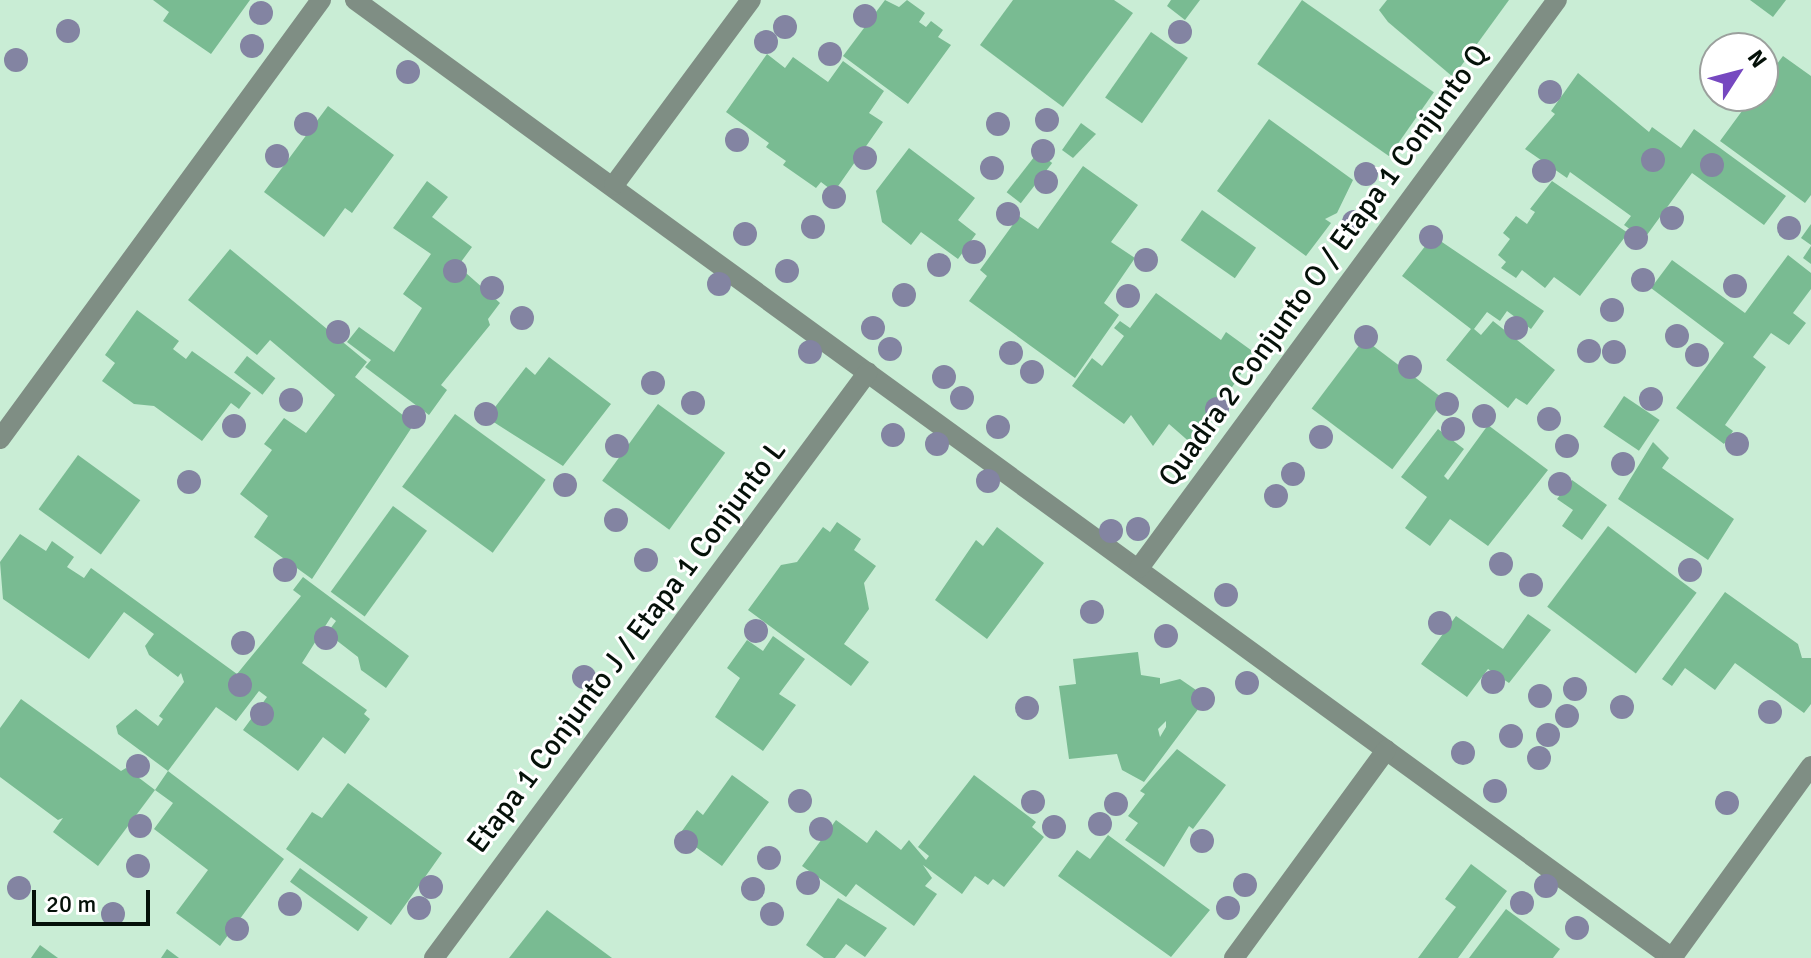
<!DOCTYPE html>
<style>
body{margin:0}
#map{position:relative;width:1811px;height:958px;overflow:hidden;background:#c9edd5;font-family:Signika,sans-serif}
div>[style]{position:absolute}
[style*='--x']{left:calc(var(--x)*1px);top:calc(var(--y)*1px);width:calc(var(--w)*1px);rotate:calc(var(--a)*1deg)}
.building>*{inset:0;background:#79bb92;transform-origin:0 0}
.minor>*{height:20px;margin:-10px;padding:0 10px;transform-origin:10px;border-radius:10px;background:#7f8e84}
.trees>*{width:24px;height:24px;margin:-12px;border-radius:50%;background:#8384a2}
span{translate:-50% -50%;white-space:nowrap;text-align:center;line-height:1.15;-webkit-text-stroke:6px #fff;paint-order:stroke}
.street-label{font-size:30px;color:#051109}
.north{position:absolute;left:1699px;top:32px;width:80px;height:80px;box-sizing:border-box;background:#fff;border:2px solid #9ba09d;border-radius:50%;rotate:54deg;font-size:22px;font-weight:700;line-height:32px;text-align:center;color:#051109}
.north::after{content:'';display:block;margin:auto;width:28px;height:36px;background:#7648c0;clip-path:polygon(50% 0,100% 100%,50% 72%,0 100%)}
.scale{position:absolute;left:32px;top:890px;width:118px;height:36px;box-sizing:border-box;border:4px solid #051109;border-top:0;padding-left:10px;font-size:24px;line-height:28px;white-space:nowrap;color:#051109;-webkit-text-stroke:6px #fff;paint-order:stroke}
</style>
<div id="map">
<div class="building">
<div style="clip-path:polygon(153px 0,250px 0,211px 54px,163px 21px,169px 12px)"></div>
<div style="clip-path:polygon(885px 0,899px 7px,907px 0,925px 13px,919px 22px,926px 27px,931px 21px,943px 30px,938px 37px,951px 45px,908px 104px,843px 56px)"></div>
<div style="clip-path:polygon(1013px 0,1114px 0,1133px 13px,1063px 107px,980px 45px)"></div>
<div style="clip-path:polygon(1171px 0,1200px 0,1185px 20px,1167px 6px)"></div>
<div style="left:1302px;top:0;width:161px;height:78px;rotate:35deg"></div>
<div style="clip-path:polygon(1387px 0,1509px 0,1453px 77px,1388px 22px,1379px 10px)"></div>
<div style="clip-path:polygon(1750px 0,1786px 0,1773px 17px)"></div>
<div style="left:1151px;top:32px;width:45px;height:80px;rotate:35deg"></div>
<div style="clip-path:polygon(767px 54px,785px 68px,793px 57px,828px 82px,843px 61px,884px 91px,869px 113px,883px 122px,834px 192px,821px 182px,816px 188px,783px 165px,786px 161px,766px 147px,769px 143px,726px 112px)"></div>
<div style="clip-path:polygon(1783px 56px,1811px 76px,1811px 195px,1805px 203px,1720px 141px,1753px 96px,1763px 96px,1763px 82px)"></div>
<div style="clip-path:polygon(1578px 73px,1649px 132px,1652px 127px,1681px 148px,1694px 129px,1786px 196px,1764px 225px,1692px 173px,1644px 239px,1624px 225px,1631px 216px,1570px 172px,1567px 178px,1525px 149px,1555px 114px,1551px 111px)"></div>
<div style="clip-path:polygon(328px 106px,394px 155px,352px 213px,345px 208px,324px 237px,264px 192px)"></div>
<div style="clip-path:polygon(1269px 119px,1353px 180px,1337px 213px,1325px 219px,1331px 223px,1306px 256px,1217px 191px)"></div>
<div style="clip-path:polygon(1081px 123px,1096px 134px,1073px 158px,1062px 150px)"></div>
<div style="clip-path:polygon(909px 148px,975px 198px,958px 220px,976px 234px,958px 259px,921px 232px,911px 245px,882px 222px,876px 191px)"></div>
<div style="left:1038px;top:152px;width:18px;height:51px;rotate:38deg"></div>
<div style="clip-path:polygon(1083px 166px,1138px 205px,1111px 242px,1135px 258px,1104px 303px,1119px 315px,1075px 378px,969px 301px,987px 276px,980px 270px,1019px 216px,1038px 229px)"></div>
<div style="clip-path:polygon(427px 181px,448px 197px,432px 217px,472px 247px,458px 266px,500px 303px,488px 319px,490px 325px,441px 385px,447px 390px,429px 415px,365px 367px,371px 360px,347px 342px,359px 327px,394px 352px,422px 308px,403px 294px,431px 254px,393px 228px)"></div>
<div style="clip-path:polygon(1552px 181px,1628px 233px,1580px 296px,1554px 277px,1545px 288px,1522px 270px,1516px 278px,1501px 268px,1506px 262px,1498px 255px,1510px 239px,1503px 233px,1516px 216px,1527px 224px,1535px 212px,1530px 209px)"></div>
<div style="left:1202px;top:210px;width:66px;height:37px;rotate:35deg"></div>
<div style="clip-path:polygon(1811px 224px,1811px 245px,1801px 238px)"></div>
<div style="clip-path:polygon(1433px 236px,1544px 311px,1531px 329px,1507px 311px,1500px 321px,1487px 312px,1474px 329px,1481px 335px,1493px 321px,1555px 370px,1527px 405px,1516px 398px,1508px 408px,1446px 360px,1471px 329px,1402px 276px)"></div>
<div style="clip-path:polygon(1811px 246px,1811px 264px,1803px 258px)"></div>
<div style="clip-path:polygon(230px 249px,367px 362px,355px 377px,414px 424px,312px 579px,254px 537px,268px 516px,240px 494px,272px 450px,264px 444px,284px 418px,306px 433px,335px 395px,270px 340px,257px 355px,188px 300px)"></div>
<div style="clip-path:polygon(1788px 255px,1811px 273px,1811px 289px,1793px 313px,1806px 323px,1789px 345px,1771px 333px,1753px 357px,1766px 367px,1725px 425px,1733px 431px,1724px 444px,1676px 408px,1724px 343px,1651px 288px,1672px 260px,1745px 313px)"></div>
<div style="clip-path:polygon(1156px 293px,1221px 340px,1226px 332px,1255px 353px,1193px 445px,1169px 424px,1153px 446px,1131px 415px,1124px 424px,1072px 386px,1092px 358px,1102px 366px,1124px 336px,1114px 328px,1120px 321px,1130px 328px)"></div>
<div style="clip-path:polygon(137px 310px,179px 341px,173px 349px,186px 359px,192px 351px,251px 393px,239px 409px,231px 403px,202px 441px,154px 406px,134px 404px,102px 381px,115px 363px,105px 355px)"></div>
<div style="left:1364px;top:339px;width:101px;height:87px;rotate:37deg"></div>
<div style="left:247px;top:356px;width:36px;height:21px;rotate:38deg"></div>
<div style="clip-path:polygon(549px 357px,611px 404px,563px 466px,492px 421px,497px 415px,492px 411px,526px 367px,535px 375px)"></div>
<div style="left:1624px;top:396px;width:43px;height:37px;rotate:34deg"></div>
<div style="left:658px;top:404px;width:83px;height:95px;rotate:36deg"></div>
<div style="left:455px;top:414px;width:112px;height:90px;rotate:36deg"></div>
<div style="clip-path:polygon(1488px 425px,1548px 470px,1488px 546px,1450px 519px,1430px 546px,1405px 528px,1427px 497px,1401px 477px,1438px 429px,1464px 449px,1444px 476px,1448px 480px)"></div>
<div style="clip-path:polygon(1653px 442px,1669px 458px,1662px 468px,1734px 519px,1708px 560px,1618px 499px)"></div>
<div style="left:78px;top:455px;width:77px;height:67px;rotate:36deg"></div>
<div style="clip-path:polygon(1572px 480px,1607px 505px,1582px 540px,1562px 526px,1573px 510px,1557px 499px)"></div>
<div style="left:393px;top:506px;width:42px;height:106px;rotate:36deg"></div>
<div style="clip-path:polygon(837px 522px,861px 539px,854px 550px,876px 566px,864px 583px,869px 609px,844px 644px,869px 662px,851px 686px,748px 610px,781px 565px,797px 562px,823px 527px,830px 532px)"></div>
<div style="left:1608px;top:526px;width:111px;height:101px;rotate:37deg"></div>
<div style="clip-path:polygon(997px 527px,1044px 563px,987px 639px,935px 600px,976px 540px,983px 546px)"></div>
<div style="clip-path:polygon(20px 534px,46px 551px,52px 541px,74px 557px,67px 567px,84px 578px,91px 568px,237px 674px,301px 596px,293px 590px,303px 577px,409px 656px,386px 688px,361px 670px,358px 657px,327px 633px,336px 621px,331px 617px,302px 663px,367px 710px,364px 714px,370px 719px,345px 754px,323px 737px,298px 771px,261px 743px,243px 730px,267px 697px,259px 691px,236px 721px,216px 707px,168px 771px,284px 859px,220px 946px,176px 913px,208px 870px,154px 829px,173px 803px,155px 790px,168px 771px,118px 734px,116px 726px,136px 709px,158px 726px,163px 719px,159px 716px,184px 682px,181px 673px,178px 677px,149px 655px,145px 646px,154px 634px,124px 612px,89px 659px,3px 599px,0 562px)"></div>
<div style="clip-path:polygon(1725px 592px,1798px 644px,1802px 658px,1811px 658px,1811px 704px,1804px 713px,1735px 663px,1715px 690px,1685px 668px,1672px 686px,1662px 679px)"></div>
<div style="clip-path:polygon(1528px 614px,1551px 630px,1509px 683px,1488px 669px,1467px 697px,1421px 664px,1456px 616px,1503px 649px)"></div>
<div style="clip-path:polygon(773px 636px,805px 659px,779px 694px,796px 705px,763px 751px,715px 717px,740px 678px,727px 668px,747px 640px,763px 651px)"></div>
<div style="clip-path:polygon(evenodd,1138px 652px,1141px 675px,1160px 678px,1160px 684px,1180px 679px,1196px 690px,1193px 705px,1199px 708px,1144px 782px,1122px 770px,1117px 754px,1069px 759px,1059px 686px,1076px 684px,1073px 659px,1138px 652px,1166px 721px,1166px 727px,1160px 737px,1158px 729px,1166px 721px)"></div>
<div style="clip-path:polygon(21px 699px,121px 771px,126px 768px,155px 790px,98px 866px,53px 832px,63px 818px,58px 820px,0 777px,0 728px)"></div>
<div style="clip-path:polygon(1177px 749px,1226px 785px,1193px 829px,1189px 826px,1164px 867px,1125px 840px,1138px 823px,1128px 816px,1145px 794px,1140px 791px)"></div>
<div style="clip-path:polygon(732px 775px,769px 802px,722px 866px,679px 835px,697px 810px,703px 815px)"></div>
<div style="clip-path:polygon(974px 775px,1036px 822px,1032px 827px,1044px 837px,1004px 887px,993px 879px,988px 885px,975px 876px,962px 894px,923px 865px,932px 878px,925px 886px,937px 894px,914px 926px,856px 884px,846px 897px,802px 866px,836px 820px,867px 843px,876px 830px,901px 850px,909px 840px,926px 860px,929px 856px,918px 847px)"></div>
<div style="clip-path:polygon(348px 783px,442px 853px,391px 925px,286px 849px,312px 812px,322px 818px)"></div>
<div style="clip-path:polygon(1108px 835px,1210px 910px,1171px 957px,1058px 876px,1077px 850px,1090px 859px)"></div>
<div style="clip-path:polygon(1471px 864px,1507px 891px,1458px 958px,1418px 958px,1456px 907px,1445px 899px)"></div>
<div style="left:300px;top:868px;width:84px;height:17px;rotate:36deg"></div>
<div style="clip-path:polygon(838px 898px,887px 928px,865px 957px,846px 944px,835px 958px,824px 958px,806px 945px)"></div>
<div style="clip-path:polygon(1506px 909px,1560px 949px,1553px 958px,1469px 958px)"></div>
<div style="clip-path:polygon(547px 910px,612px 958px,509px 958px)"></div>
<div style="clip-path:polygon(40px 945px,58px 958px,31px 958px)"></div>
<div style="clip-path:polygon(167px 949px,179px 958px,161px 958px)"></div>
</div>
<div class="minor">
<div style="--x:355;--y:0;--w:1629;--a:36.03"></div>
<div style="--x:1672;--y:958;--w:237;--a:-54.1"></div>
<div style="--x:614;--y:185;--w:230;--a:-53.5"></div>
<div style="--x:0;--y:439;--w:544;--a:-53.83"></div>
<div style="--x:1139;--y:568;--w:705;--a:-53.65"></div>
<div style="--x:434;--y:958;--w:729;--a:-53.48"></div>
<div style="--x:1234;--y:958;--w:258;--a:-53.8"></div>
</div>
<div class="trees">
<div style="left:261px;top:13px"></div>
<div style="left:865px;top:16px"></div>
<div style="left:785px;top:27px"></div>
<div style="left:68px;top:31px"></div>
<div style="left:1180px;top:32px"></div>
<div style="left:766px;top:42px"></div>
<div style="left:252px;top:46px"></div>
<div style="left:830px;top:54px"></div>
<div style="left:16px;top:60px"></div>
<div style="left:408px;top:72px"></div>
<div style="left:1550px;top:92px"></div>
<div style="left:1047px;top:120px"></div>
<div style="left:306px;top:124px"></div>
<div style="left:998px;top:124px"></div>
<div style="left:737px;top:140px"></div>
<div style="left:1043px;top:151px"></div>
<div style="left:277px;top:156px"></div>
<div style="left:865px;top:158px"></div>
<div style="left:1653px;top:160px"></div>
<div style="left:1712px;top:165px"></div>
<div style="left:992px;top:168px"></div>
<div style="left:1544px;top:171px"></div>
<div style="left:1366px;top:174px"></div>
<div style="left:1046px;top:182px"></div>
<div style="left:834px;top:197px"></div>
<div style="left:1008px;top:214px"></div>
<div style="left:1672px;top:218px"></div>
<div style="left:1354px;top:222px"></div>
<div style="left:813px;top:227px"></div>
<div style="left:1789px;top:228px"></div>
<div style="left:745px;top:234px"></div>
<div style="left:1431px;top:237px"></div>
<div style="left:1636px;top:238px"></div>
<div style="left:974px;top:252px"></div>
<div style="left:1146px;top:260px"></div>
<div style="left:939px;top:265px"></div>
<div style="left:455px;top:271px"></div>
<div style="left:787px;top:271px"></div>
<div style="left:1643px;top:280px"></div>
<div style="left:719px;top:284px"></div>
<div style="left:1735px;top:286px"></div>
<div style="left:492px;top:288px"></div>
<div style="left:904px;top:295px"></div>
<div style="left:1128px;top:296px"></div>
<div style="left:1612px;top:310px"></div>
<div style="left:522px;top:318px"></div>
<div style="left:873px;top:328px"></div>
<div style="left:1516px;top:328px"></div>
<div style="left:338px;top:332px"></div>
<div style="left:1677px;top:336px"></div>
<div style="left:1366px;top:337px"></div>
<div style="left:890px;top:349px"></div>
<div style="left:1589px;top:351px"></div>
<div style="left:810px;top:352px"></div>
<div style="left:1614px;top:352px"></div>
<div style="left:1011px;top:353px"></div>
<div style="left:1697px;top:355px"></div>
<div style="left:1410px;top:367px"></div>
<div style="left:1032px;top:372px"></div>
<div style="left:944px;top:377px"></div>
<div style="left:653px;top:383px"></div>
<div style="left:962px;top:398px"></div>
<div style="left:1651px;top:399px"></div>
<div style="left:291px;top:400px"></div>
<div style="left:693px;top:403px"></div>
<div style="left:1447px;top:404px"></div>
<div style="left:1217px;top:409px"></div>
<div style="left:486px;top:414px"></div>
<div style="left:1484px;top:416px"></div>
<div style="left:414px;top:417px"></div>
<div style="left:1549px;top:419px"></div>
<div style="left:234px;top:426px"></div>
<div style="left:998px;top:427px"></div>
<div style="left:1453px;top:429px"></div>
<div style="left:893px;top:435px"></div>
<div style="left:1321px;top:437px"></div>
<div style="left:937px;top:444px"></div>
<div style="left:1737px;top:444px"></div>
<div style="left:617px;top:446px"></div>
<div style="left:1567px;top:446px"></div>
<div style="left:1623px;top:464px"></div>
<div style="left:1293px;top:474px"></div>
<div style="left:988px;top:481px"></div>
<div style="left:189px;top:482px"></div>
<div style="left:1560px;top:484px"></div>
<div style="left:565px;top:485px"></div>
<div style="left:1276px;top:496px"></div>
<div style="left:616px;top:520px"></div>
<div style="left:1138px;top:529px"></div>
<div style="left:1111px;top:531px"></div>
<div style="left:646px;top:560px"></div>
<div style="left:1501px;top:564px"></div>
<div style="left:285px;top:570px"></div>
<div style="left:1690px;top:570px"></div>
<div style="left:1531px;top:585px"></div>
<div style="left:1226px;top:595px"></div>
<div style="left:1092px;top:612px"></div>
<div style="left:1440px;top:623px"></div>
<div style="left:756px;top:631px"></div>
<div style="left:1166px;top:636px"></div>
<div style="left:326px;top:638px"></div>
<div style="left:243px;top:643px"></div>
<div style="left:584px;top:677px"></div>
<div style="left:1493px;top:682px"></div>
<div style="left:1247px;top:683px"></div>
<div style="left:240px;top:685px"></div>
<div style="left:1575px;top:689px"></div>
<div style="left:1540px;top:696px"></div>
<div style="left:1203px;top:699px"></div>
<div style="left:1622px;top:707px"></div>
<div style="left:1027px;top:708px"></div>
<div style="left:1770px;top:712px"></div>
<div style="left:262px;top:714px"></div>
<div style="left:1567px;top:716px"></div>
<div style="left:1548px;top:735px"></div>
<div style="left:1511px;top:736px"></div>
<div style="left:1463px;top:753px"></div>
<div style="left:1539px;top:758px"></div>
<div style="left:138px;top:766px"></div>
<div style="left:1495px;top:791px"></div>
<div style="left:800px;top:801px"></div>
<div style="left:1033px;top:802px"></div>
<div style="left:1727px;top:803px"></div>
<div style="left:1116px;top:804px"></div>
<div style="left:1100px;top:824px"></div>
<div style="left:140px;top:826px"></div>
<div style="left:1054px;top:827px"></div>
<div style="left:821px;top:829px"></div>
<div style="left:1202px;top:841px"></div>
<div style="left:686px;top:842px"></div>
<div style="left:769px;top:858px"></div>
<div style="left:138px;top:866px"></div>
<div style="left:808px;top:883px"></div>
<div style="left:1245px;top:885px"></div>
<div style="left:1546px;top:886px"></div>
<div style="left:431px;top:887px"></div>
<div style="left:19px;top:888px"></div>
<div style="left:753px;top:889px"></div>
<div style="left:1522px;top:903px"></div>
<div style="left:290px;top:904px"></div>
<div style="left:419px;top:908px"></div>
<div style="left:1228px;top:908px"></div>
<div style="left:113px;top:914px"></div>
<div style="left:772px;top:914px"></div>
<div style="left:1577px;top:928px"></div>
<div style="left:237px;top:929px"></div>
</div>
<div class="street-label">
<span style="left:1324px;top:266px;rotate:-54deg">Quadra 2 Conjunto O / Etapa 1 Conjunto Q</span>
<span style="left:627px;top:647px;rotate:-53deg">Etapa 1 Conjunto J / Etapa 1 Conjunto L</span>
</div>
<div class="north">N</div>
<div class="scale">20 m</div>
</div>
